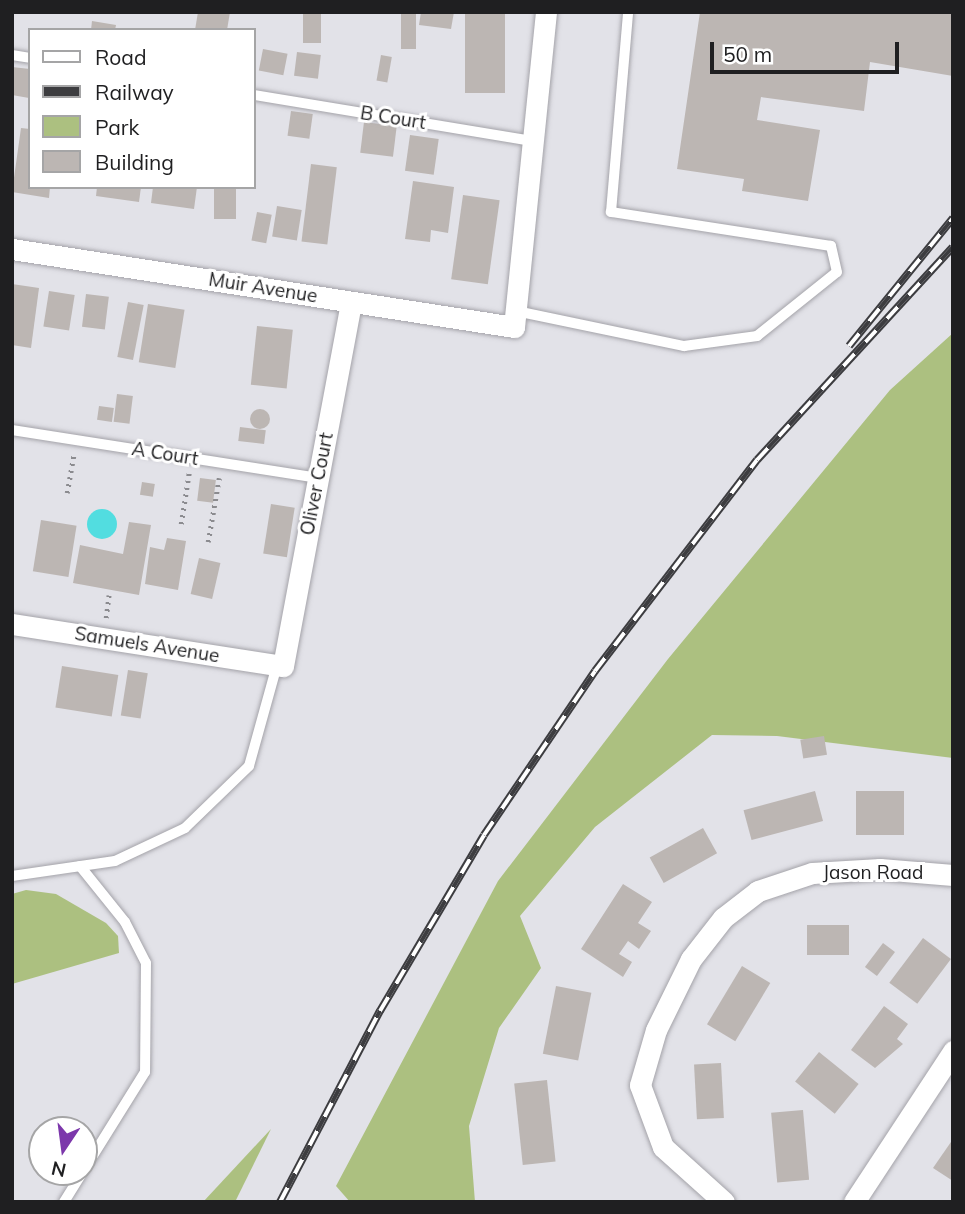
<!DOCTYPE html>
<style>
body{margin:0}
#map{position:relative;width:965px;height:1214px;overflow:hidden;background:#e2e2e8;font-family:Mulish,sans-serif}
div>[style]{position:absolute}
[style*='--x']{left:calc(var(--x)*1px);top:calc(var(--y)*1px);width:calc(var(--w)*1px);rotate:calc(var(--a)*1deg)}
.green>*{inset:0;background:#acc080}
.water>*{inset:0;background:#52dde0}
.round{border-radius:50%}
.building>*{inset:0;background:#bcb6b3;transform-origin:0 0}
.path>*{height:4.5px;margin-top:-2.25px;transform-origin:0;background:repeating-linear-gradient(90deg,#8b8b8f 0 2px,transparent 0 7px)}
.roads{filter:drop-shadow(0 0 2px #a4a3a9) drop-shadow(0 0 2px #a4a3a9)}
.service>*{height:10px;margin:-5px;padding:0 5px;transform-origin:5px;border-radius:5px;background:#fff}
.minor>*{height:21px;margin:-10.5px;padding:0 10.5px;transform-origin:10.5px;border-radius:10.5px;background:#fff}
.rail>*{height:8px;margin-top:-4px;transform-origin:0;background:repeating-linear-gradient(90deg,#fff 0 16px,#3d3d40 0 32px);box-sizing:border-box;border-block:2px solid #3d3d40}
span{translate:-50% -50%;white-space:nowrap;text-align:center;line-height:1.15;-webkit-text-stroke:6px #fff;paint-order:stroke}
.street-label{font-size:19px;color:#1f1f21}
.frame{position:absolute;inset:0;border:14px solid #1f1f21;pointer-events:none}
.legend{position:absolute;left:28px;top:28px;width:228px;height:161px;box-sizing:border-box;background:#fff;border:2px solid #a5a5a6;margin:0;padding:9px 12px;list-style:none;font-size:21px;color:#1f1f21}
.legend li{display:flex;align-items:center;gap:14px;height:35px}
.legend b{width:35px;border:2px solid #a5a5a6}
.north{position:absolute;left:28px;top:1116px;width:70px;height:70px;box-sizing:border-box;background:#fff;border:2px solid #a5a5a6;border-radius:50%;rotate:193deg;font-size:19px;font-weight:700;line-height:28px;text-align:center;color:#1f1f21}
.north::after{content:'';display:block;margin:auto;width:24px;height:32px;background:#7c37ab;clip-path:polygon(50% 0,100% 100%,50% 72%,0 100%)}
.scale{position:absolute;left:710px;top:42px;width:189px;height:32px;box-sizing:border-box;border:4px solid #1f1f21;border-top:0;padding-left:9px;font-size:21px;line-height:24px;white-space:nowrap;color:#1f1f21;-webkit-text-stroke:5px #fff;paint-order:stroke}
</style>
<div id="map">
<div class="green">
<div style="clip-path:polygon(953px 333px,953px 758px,777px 736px,712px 735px,595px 827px,520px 916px,541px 968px,499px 1028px,469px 1126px,475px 1202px,350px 1202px,336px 1186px,498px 881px,668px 659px,890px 390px)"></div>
<div style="clip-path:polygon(26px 890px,56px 894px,106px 923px,118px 936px,119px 953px,12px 984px,12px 894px)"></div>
<div style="clip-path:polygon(271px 1129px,235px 1202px,203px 1202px)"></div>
</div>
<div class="water">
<div class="round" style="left:87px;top:509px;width:30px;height:30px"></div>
</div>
<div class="building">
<div style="clip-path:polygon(198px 12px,230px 12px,227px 30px,195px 30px)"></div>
<div style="left:303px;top:12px;width:18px;height:31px"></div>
<div style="left:401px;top:12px;width:15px;height:37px"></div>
<div style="clip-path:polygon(421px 12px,454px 12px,451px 29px,419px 25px)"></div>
<div style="left:465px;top:12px;width:40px;height:81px"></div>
<div style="clip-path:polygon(700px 12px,953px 12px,953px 76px,870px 62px,864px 111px,761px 97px,757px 120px,820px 130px,808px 201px,742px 191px,744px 179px,677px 169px)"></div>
<div style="clip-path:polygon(92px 21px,116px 25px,115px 30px,91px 30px)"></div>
<div style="left:263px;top:49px;width:25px;height:22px;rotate:11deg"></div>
<div style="left:297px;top:52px;width:24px;height:24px;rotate:7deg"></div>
<div style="left:381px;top:55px;width:11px;height:26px;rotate:10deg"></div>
<div style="clip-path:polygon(12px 67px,30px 69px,29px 98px,12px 95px)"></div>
<div style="left:291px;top:111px;width:22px;height:25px;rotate:8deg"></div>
<div style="left:364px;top:122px;width:33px;height:31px;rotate:7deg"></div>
<div style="clip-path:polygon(21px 128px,30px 129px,30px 187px,50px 187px,49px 198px,12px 192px)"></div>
<div style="left:410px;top:135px;width:29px;height:36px;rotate:8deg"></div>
<div style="left:311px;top:164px;width:26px;height:78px;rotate:7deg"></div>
<div style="clip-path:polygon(413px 181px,454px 187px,448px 233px,431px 230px,430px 242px,405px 239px)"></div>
<div style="clip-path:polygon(97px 187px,141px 187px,139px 202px,96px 196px)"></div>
<div style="clip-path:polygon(153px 187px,197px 187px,194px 209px,151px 203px)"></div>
<div style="left:214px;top:187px;width:22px;height:32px"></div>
<div style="left:463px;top:195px;width:37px;height:85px;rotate:8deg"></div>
<div style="left:277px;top:206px;width:25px;height:31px;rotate:9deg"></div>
<div style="left:257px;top:212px;width:15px;height:29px;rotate:11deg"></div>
<div style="clip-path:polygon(12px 284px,39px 288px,31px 348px,12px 345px)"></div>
<div style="left:49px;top:291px;width:26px;height:36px;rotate:9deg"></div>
<div style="left:86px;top:294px;width:23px;height:33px;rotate:7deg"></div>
<div style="left:128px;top:302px;width:16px;height:56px;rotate:11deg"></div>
<div style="left:148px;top:304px;width:37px;height:59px;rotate:9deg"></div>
<div style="left:257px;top:326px;width:36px;height:59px;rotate:6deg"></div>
<div style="left:117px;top:394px;width:16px;height:28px;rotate:7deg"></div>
<div style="left:99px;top:406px;width:15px;height:14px;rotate:8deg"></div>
<div class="round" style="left:250px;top:409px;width:20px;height:20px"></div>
<div style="left:240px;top:427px;width:26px;height:14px;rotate:7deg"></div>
<div style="left:200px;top:478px;width:16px;height:23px;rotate:7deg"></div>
<div style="left:142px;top:482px;width:13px;height:13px;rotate:9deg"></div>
<div style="left:271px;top:504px;width:24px;height:50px;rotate:9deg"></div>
<div style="left:41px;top:520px;width:36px;height:52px;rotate:9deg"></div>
<div style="clip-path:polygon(129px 522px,151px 525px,139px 595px,73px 583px,80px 545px,123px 554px)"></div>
<div style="clip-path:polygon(167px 538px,186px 541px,178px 590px,145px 584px,150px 547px,164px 550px)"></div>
<div style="left:199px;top:558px;width:22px;height:37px;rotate:13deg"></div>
<div style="left:62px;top:666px;width:57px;height:42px;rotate:9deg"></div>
<div style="left:128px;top:670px;width:20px;height:46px;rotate:9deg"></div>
<div style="left:824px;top:736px;width:19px;height:24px;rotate:81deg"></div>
<div style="left:815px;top:791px;width:31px;height:74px;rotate:75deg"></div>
<div style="left:856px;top:791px;width:48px;height:44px"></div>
<div style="left:703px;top:828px;width:29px;height:61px;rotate:61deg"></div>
<div style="clip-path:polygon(623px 884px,652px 902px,638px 923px,651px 931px,639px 949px,628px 941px,619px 954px,632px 962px,623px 977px,581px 949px)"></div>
<div style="left:807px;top:925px;width:42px;height:30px"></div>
<div style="left:923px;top:938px;width:35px;height:56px;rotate:37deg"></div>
<div style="left:883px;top:943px;width:15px;height:30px;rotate:37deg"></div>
<div style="left:742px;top:966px;width:33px;height:68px;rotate:31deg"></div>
<div style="left:556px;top:986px;width:36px;height:69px;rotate:11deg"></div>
<div style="clip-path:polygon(884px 1006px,908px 1024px,897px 1039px,903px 1044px,875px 1068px,851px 1050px)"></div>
<div style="left:819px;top:1052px;width:51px;height:38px;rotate:39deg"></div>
<div style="left:721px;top:1063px;width:55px;height:27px;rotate:87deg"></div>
<div style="left:547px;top:1080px;width:82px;height:33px;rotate:84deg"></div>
<div style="left:803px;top:1110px;width:70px;height:32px;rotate:85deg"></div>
<div style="clip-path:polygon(953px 1139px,953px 1181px,933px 1168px)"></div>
</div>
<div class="path">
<div style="--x:67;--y:493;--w:39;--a:-80"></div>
<div style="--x:181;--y:524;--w:52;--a:-81.1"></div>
<div style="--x:208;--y:542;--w:65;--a:-80.2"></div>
<div style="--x:106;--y:618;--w:23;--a:-83"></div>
</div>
<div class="roads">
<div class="service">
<div style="--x:12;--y:55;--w:18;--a:9"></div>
<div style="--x:254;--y:95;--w:283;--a:9.4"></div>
<div style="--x:516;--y:311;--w:172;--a:11.8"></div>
<div style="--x:684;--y:346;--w:74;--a:-7.8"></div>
<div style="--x:757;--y:336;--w:102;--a:-38.7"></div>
<div style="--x:837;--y:272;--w:27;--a:-103"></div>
<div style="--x:831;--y:246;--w:223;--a:-171.2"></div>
<div style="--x:611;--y:212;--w:200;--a:-85.1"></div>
<div style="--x:12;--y:430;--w:310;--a:8.9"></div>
<div style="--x:80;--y:866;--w:72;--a:51.2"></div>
<div style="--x:125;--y:922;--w:46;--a:62.9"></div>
<div style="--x:146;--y:963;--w:109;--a:90.5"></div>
<div style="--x:145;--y:1072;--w:115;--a:121.9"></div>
<div style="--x:12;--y:876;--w:104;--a:-8.3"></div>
<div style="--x:115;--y:861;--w:77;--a:-25.2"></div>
<div style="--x:185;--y:828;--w:89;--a:-44.1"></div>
<div style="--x:249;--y:766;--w:105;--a:-74.5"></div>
<div style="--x:64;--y:1202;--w:36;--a:-58"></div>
</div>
<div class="minor">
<div style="--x:12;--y:249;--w:508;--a:8.83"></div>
<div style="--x:514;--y:327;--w:317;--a:-84.2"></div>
<div style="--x:12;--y:624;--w:274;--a:8.8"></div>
<div style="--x:283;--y:666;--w:370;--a:-79.4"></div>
<div style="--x:724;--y:1202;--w:82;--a:-138"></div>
<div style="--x:663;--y:1147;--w:66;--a:-110.4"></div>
<div style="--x:640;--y:1085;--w:57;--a:-73.8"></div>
<div style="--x:656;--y:1030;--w:79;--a:-63.8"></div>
<div style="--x:691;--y:959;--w:52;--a:-52"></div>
<div style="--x:723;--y:918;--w:44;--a:-37.6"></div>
<div style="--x:758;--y:891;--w:57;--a:-18.4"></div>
<div style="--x:812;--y:873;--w:68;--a:-3.4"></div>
<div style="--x:880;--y:869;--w:73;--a:4.7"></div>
<div style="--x:854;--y:1202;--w:181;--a:-56.7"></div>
</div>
</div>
<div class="rail">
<div style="--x:849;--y:346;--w:165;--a:-50.9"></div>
<div style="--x:280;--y:1202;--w:216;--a:-62.4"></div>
<div style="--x:380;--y:1011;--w:204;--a:-59.4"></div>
<div style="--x:484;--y:835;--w:198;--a:-55.9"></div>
<div style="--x:595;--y:671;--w:266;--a:-52.5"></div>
<div style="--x:757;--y:460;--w:289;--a:-47.4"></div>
</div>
<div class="street-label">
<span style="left:393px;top:118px;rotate:9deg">B Court</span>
<span style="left:263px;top:288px;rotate:9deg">Muir Avenue</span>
<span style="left:165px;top:454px;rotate:9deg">A Court</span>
<span style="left:317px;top:484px;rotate:-79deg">Oliver Court</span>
<span style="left:147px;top:645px;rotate:9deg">Samuels Avenue</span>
<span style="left:873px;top:873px">Jason Road</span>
</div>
<div class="frame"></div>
<ul class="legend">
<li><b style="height:9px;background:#fff"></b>Road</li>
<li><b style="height:9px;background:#3d3d40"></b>Railway</li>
<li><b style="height:19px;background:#acc080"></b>Park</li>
<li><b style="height:19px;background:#bcb6b3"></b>Building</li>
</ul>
<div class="north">N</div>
<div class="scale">50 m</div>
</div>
